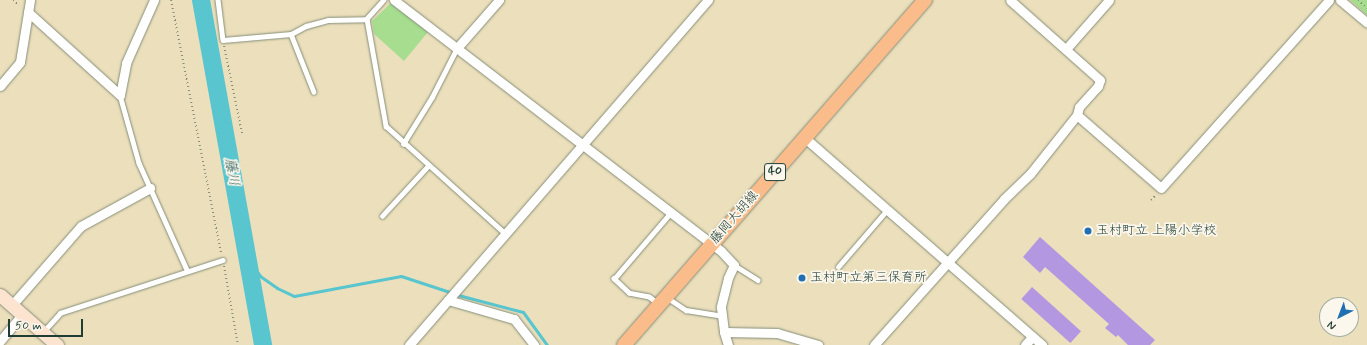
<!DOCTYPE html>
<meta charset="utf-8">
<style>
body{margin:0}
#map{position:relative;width:1367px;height:345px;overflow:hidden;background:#ebdfbc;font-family:Mynerve,"Klee One",sans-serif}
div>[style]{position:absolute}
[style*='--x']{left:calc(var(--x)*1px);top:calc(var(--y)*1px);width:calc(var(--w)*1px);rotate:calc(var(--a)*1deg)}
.green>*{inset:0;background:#a6dd8e}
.stream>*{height:3px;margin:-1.5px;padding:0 1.5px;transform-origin:1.5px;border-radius:1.5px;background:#58c5cf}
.river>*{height:18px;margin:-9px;padding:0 9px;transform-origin:9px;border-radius:9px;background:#58c5cf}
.building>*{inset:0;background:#b497e1;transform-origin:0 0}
.path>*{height:2px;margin-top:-1px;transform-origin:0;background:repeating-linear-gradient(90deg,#858e78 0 1px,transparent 0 4px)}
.roads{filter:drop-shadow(0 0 1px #858e78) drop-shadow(0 0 1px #858e78)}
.lane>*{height:4.5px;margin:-2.25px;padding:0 2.25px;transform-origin:2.25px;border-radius:2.25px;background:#fff}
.street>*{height:9px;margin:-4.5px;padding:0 4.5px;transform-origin:4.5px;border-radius:4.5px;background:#fff}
.secondary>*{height:13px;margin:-6.5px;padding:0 6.5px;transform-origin:6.5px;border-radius:6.5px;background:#fde4d1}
.primary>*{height:14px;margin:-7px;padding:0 7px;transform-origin:7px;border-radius:7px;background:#fabc8b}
.dots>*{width:11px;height:11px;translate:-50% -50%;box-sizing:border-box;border:2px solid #fbf7ec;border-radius:50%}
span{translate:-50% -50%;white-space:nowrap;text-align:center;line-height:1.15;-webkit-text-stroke:3.5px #fbf7ec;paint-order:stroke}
.shield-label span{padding:1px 3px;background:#fbf7ec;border:1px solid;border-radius:3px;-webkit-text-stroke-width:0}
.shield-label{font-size:12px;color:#1f3d34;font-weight:700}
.street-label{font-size:13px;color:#1f3d34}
.poi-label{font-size:13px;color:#1f3d34}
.left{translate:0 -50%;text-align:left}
.water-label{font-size:14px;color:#2d5f5b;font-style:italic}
.north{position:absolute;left:1319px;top:297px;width:40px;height:40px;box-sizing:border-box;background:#fbf7ec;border:1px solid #a3ada2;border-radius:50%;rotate:222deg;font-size:11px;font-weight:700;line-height:16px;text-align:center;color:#1f3d34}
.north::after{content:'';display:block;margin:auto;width:14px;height:18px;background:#1f6fb2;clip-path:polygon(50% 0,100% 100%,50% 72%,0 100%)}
.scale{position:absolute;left:8px;top:319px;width:75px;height:18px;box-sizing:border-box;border:2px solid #1f3d34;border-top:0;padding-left:5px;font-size:12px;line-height:14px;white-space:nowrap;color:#1f3d34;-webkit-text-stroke:3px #fbf7ec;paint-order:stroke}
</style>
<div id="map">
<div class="green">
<div style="clip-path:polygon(1350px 0,1367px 0,1367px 15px)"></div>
<div style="clip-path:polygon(391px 3px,428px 32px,404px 61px,374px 34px,372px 21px)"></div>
</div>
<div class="stream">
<div style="--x:250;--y:262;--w:17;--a:54"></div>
<div style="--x:260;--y:276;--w:21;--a:35"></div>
<div style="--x:277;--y:288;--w:19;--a:25"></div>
<div style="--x:294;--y:296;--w:109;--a:-10.6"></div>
<div style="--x:401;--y:276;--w:64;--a:18.2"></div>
<div style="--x:462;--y:296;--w:63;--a:14.7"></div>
<div style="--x:523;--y:312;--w:41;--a:54"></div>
</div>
<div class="river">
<div style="--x:201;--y:0;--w:351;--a:79.8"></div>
</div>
<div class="building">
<div style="clip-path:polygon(1040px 237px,1155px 340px,1150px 345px,1128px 345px,1118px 335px,1116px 337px,1105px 328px,1109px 324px,1045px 267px,1040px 273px,1023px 257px)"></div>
<div style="left:1032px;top:287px;width:66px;height:16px;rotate:42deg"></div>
</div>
<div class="path">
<div style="--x:13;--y:0;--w:8;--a:40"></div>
<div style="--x:171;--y:0;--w:258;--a:78.8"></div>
<div style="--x:1358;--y:0;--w:12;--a:42"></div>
<div style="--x:224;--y:46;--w:89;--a:78.3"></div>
<div style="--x:1151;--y:200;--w:7;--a:-45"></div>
<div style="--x:224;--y:266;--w:80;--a:80"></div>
</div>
<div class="roads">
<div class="lane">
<div style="--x:218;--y:0;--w:40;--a:82.9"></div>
<div style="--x:223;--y:40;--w:68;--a:-5"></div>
<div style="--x:291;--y:34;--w:17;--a:-28"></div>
<div style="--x:306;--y:26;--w:23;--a:-15"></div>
<div style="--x:328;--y:20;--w:39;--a:-1"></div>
<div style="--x:384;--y:0;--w:25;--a:132"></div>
<div style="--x:367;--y:19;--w:109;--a:79.9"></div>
<div style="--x:386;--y:126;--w:160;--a:42"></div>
<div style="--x:291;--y:34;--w:62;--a:68.4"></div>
<div style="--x:120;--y:95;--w:71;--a:74.4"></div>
<div style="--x:139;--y:163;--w:117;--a:65.8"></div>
<div style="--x:403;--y:144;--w:55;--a:-58.3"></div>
<div style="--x:432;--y:97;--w:55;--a:-63"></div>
<div style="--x:382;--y:216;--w:68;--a:-47.4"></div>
<div style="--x:734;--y:265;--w:28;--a:32"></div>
<div style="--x:838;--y:267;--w:75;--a:-49.3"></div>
<div style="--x:668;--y:298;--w:22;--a:34"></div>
<div style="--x:686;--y:310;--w:36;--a:9"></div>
<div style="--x:658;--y:304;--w:11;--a:-142"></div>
<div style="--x:649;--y:297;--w:20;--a:-169"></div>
<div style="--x:629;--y:293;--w:21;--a:-137"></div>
<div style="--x:614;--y:279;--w:89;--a:-49.5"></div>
<div style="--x:44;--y:331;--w:24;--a:-48"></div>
<div style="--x:60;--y:313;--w:171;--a:-18"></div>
</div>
<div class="street">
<div style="--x:394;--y:0;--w:412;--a:37.5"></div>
<div style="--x:721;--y:251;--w:19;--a:47"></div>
<div style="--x:734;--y:265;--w:14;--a:115"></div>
<div style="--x:728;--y:278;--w:30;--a:104"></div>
<div style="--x:721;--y:307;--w:25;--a:83"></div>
<div style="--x:724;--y:332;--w:14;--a:73"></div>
<div style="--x:1340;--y:0;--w:35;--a:40"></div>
<div style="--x:28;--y:12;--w:124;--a:42.1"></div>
<div style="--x:457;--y:48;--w:64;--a:-48.8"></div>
<div style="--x:1066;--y:49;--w:65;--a:-48.7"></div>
<div style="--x:0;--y:86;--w:31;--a:-50"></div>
<div style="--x:20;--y:62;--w:63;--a:-80.8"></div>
<div style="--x:120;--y:95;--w:33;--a:-79"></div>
<div style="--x:126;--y:63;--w:69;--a:-66"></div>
<div style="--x:1077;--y:115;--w:111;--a:41"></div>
<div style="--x:1161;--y:188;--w:252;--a:-48.2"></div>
<div style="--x:805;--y:138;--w:315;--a:41.1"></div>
<div style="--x:448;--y:300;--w:69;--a:16.1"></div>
<div style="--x:514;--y:319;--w:33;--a:52"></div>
<div style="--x:12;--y:305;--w:105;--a:-48.9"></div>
<div style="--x:81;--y:226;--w:79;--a:-28.8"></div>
<div style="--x:724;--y:332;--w:53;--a:1.1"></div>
<div style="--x:777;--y:333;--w:43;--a:16.3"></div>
<div style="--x:0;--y:341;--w:35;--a:-50"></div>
<div style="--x:409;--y:345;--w:457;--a:-49.1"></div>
<div style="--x:874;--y:345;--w:195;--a:-48.3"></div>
<div style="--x:1004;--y:199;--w:36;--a:-44"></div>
<div style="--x:1030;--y:174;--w:75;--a:-51.5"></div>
<div style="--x:1077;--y:115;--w:8;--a:-76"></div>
<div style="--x:1079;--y:107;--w:28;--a:-48"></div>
<div style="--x:1098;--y:86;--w:6;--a:-72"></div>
<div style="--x:1100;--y:80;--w:120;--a:-138.4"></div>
<div style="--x:1025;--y:345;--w:11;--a:-49"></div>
</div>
<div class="secondary">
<div style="--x:0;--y:295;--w:76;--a:41.3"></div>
</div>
<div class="primary">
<div style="--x:624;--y:345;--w:458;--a:-48.9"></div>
</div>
</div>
<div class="dots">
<div style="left:1088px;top:231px;background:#1f6fb2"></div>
<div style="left:802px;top:278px;background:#1f6fb2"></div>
</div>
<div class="shield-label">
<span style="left:775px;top:172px">40</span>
</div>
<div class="street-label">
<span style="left:735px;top:218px;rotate:-49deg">藤岡大胡線</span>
</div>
<div class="poi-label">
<span class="left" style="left:1096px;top:231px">玉村町立 上陽小学校</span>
<span class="left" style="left:810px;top:278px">玉村町立第三保育所</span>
</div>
<div class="water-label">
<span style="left:232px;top:172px;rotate:80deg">藤川</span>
</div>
<div class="north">N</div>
<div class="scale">50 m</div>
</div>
